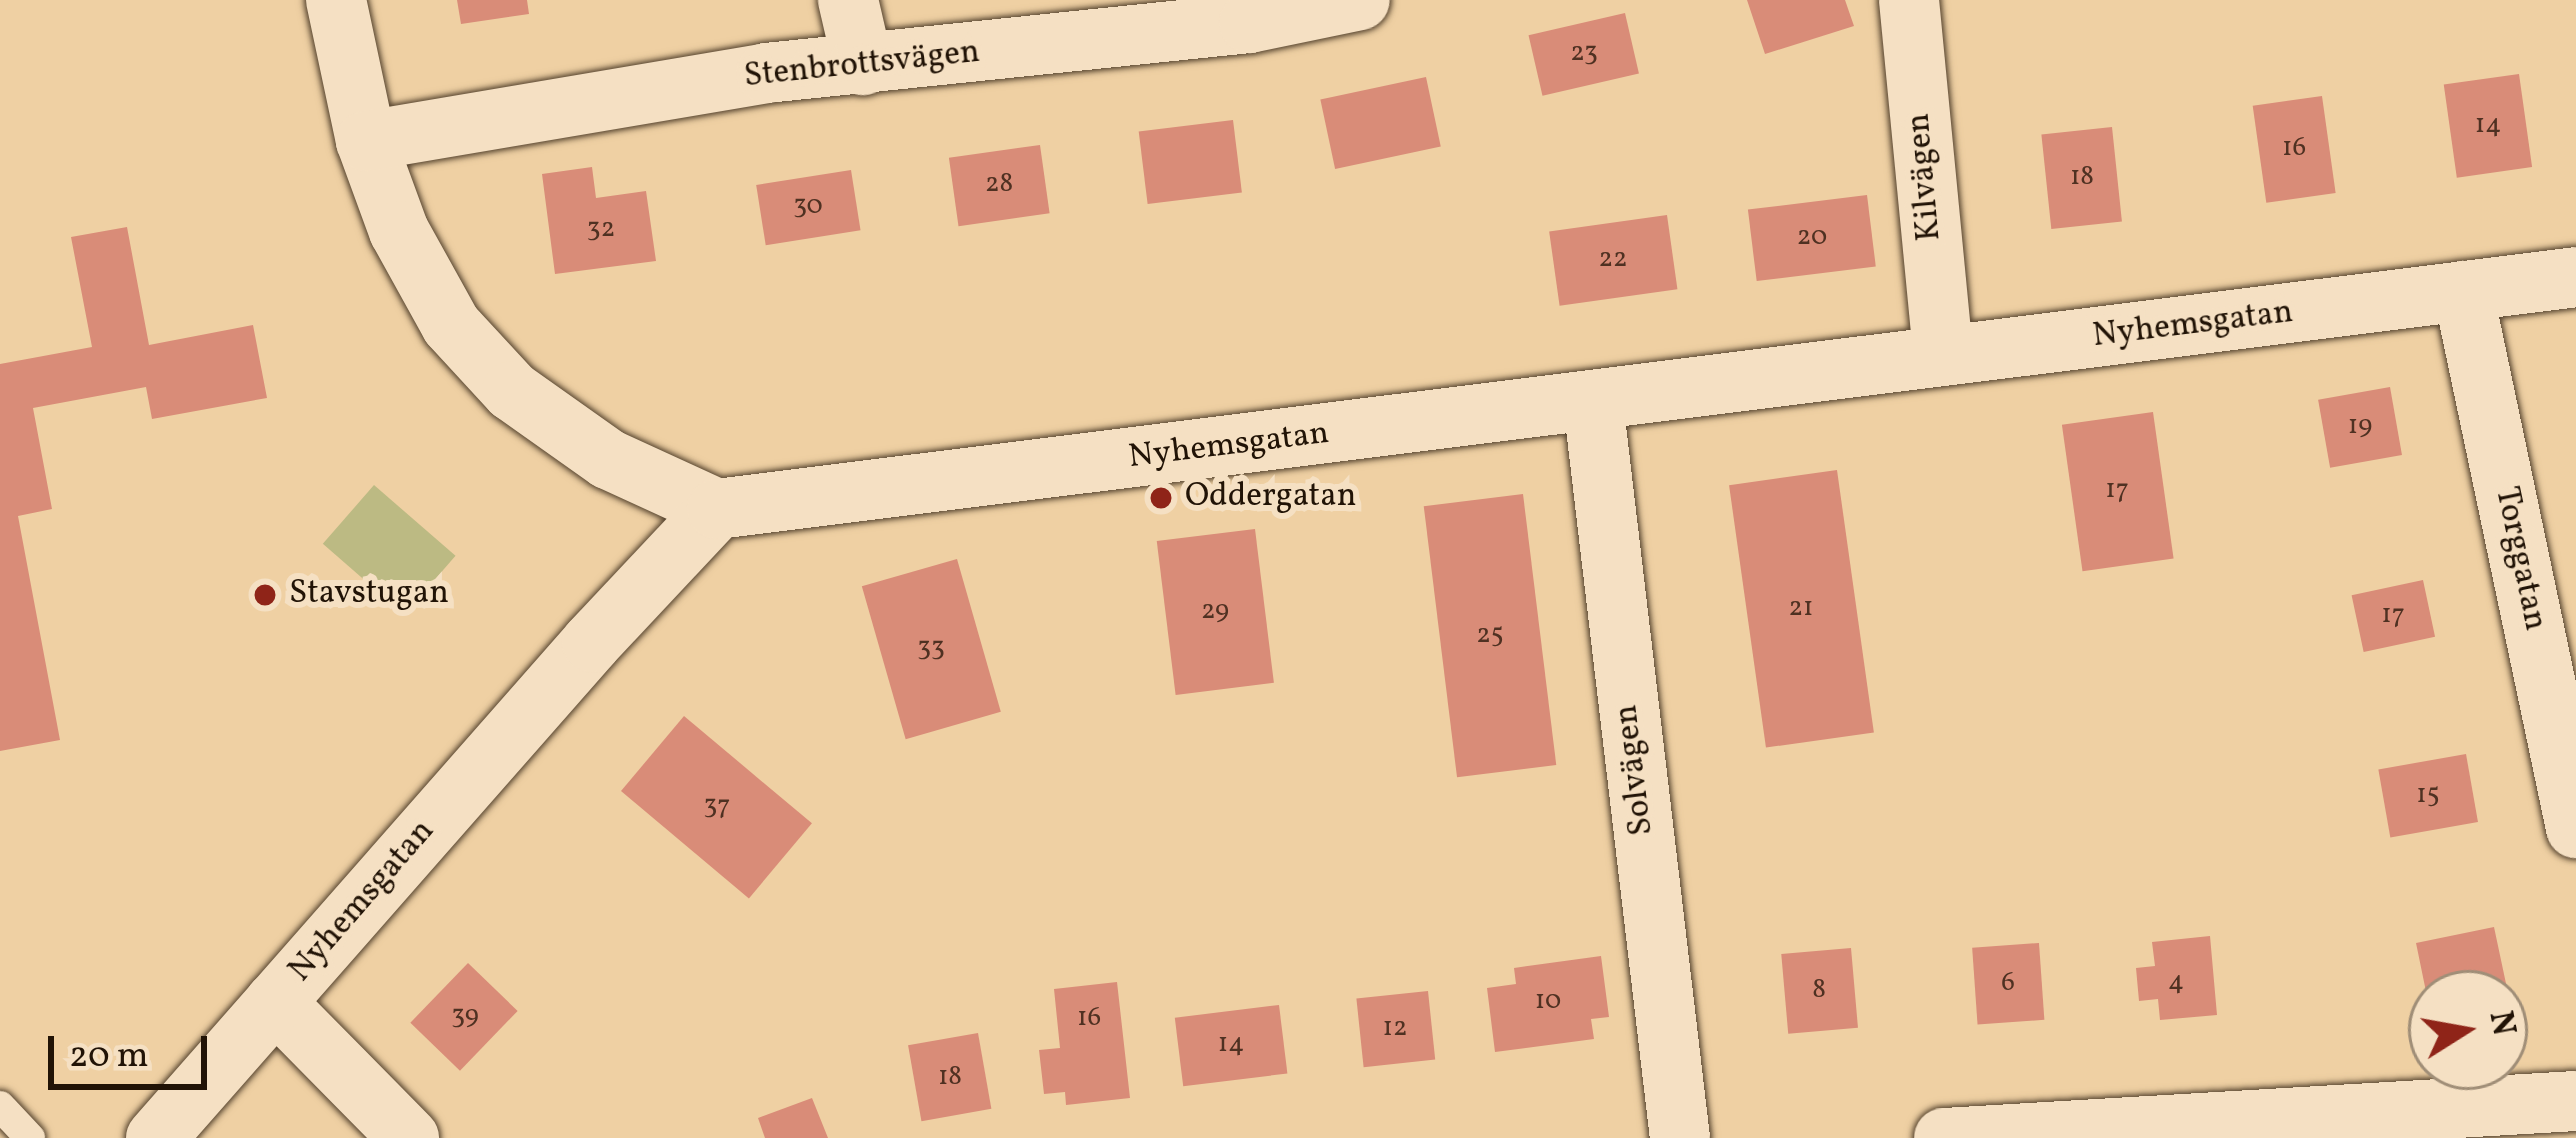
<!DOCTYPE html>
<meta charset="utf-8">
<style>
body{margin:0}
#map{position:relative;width:2576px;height:1138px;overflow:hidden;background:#efd0a3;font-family:Vollkorn,serif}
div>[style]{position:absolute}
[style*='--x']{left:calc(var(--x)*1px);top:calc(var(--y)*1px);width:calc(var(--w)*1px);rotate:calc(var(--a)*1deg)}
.green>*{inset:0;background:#bcba83;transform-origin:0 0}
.building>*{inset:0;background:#d98c78;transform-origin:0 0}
.roads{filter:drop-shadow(0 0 3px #54422d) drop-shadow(0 0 3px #54422d)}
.service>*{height:30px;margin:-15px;padding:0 15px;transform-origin:15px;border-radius:15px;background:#f5e0c3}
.minor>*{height:60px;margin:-30px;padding:0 30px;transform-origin:30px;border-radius:30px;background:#f5e0c3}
.dots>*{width:33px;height:33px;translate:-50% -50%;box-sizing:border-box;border:6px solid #f5e0c3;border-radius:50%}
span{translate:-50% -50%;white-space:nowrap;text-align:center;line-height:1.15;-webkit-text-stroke:12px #f5e0c3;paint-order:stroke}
.number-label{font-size:27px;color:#4f3122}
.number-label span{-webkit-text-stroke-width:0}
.street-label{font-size:33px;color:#211306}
.poi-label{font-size:33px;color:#211306}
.left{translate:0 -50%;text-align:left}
.north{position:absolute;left:2408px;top:970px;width:120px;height:120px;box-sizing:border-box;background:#f5e0c3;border:3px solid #a08e77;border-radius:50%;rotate:79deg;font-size:33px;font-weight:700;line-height:48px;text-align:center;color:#211306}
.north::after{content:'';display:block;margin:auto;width:42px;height:54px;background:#8f2418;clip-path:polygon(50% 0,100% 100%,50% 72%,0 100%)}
.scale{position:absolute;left:48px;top:1036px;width:159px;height:54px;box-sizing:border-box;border:6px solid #211306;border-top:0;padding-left:15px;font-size:36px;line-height:42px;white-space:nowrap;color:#211306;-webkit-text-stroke:9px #f5e0c3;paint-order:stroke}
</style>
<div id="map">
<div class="green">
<div style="left:374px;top:485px;width:108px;height:78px;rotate:41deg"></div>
</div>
<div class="building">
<div style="clip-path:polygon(457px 0,527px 0,529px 14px,461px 24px)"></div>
<div style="clip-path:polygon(1747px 0,1845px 0,1854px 26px,1765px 54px)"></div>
<div style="left:1625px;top:13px;width:62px;height:99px;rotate:77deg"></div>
<div style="left:2519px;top:74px;width:94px;height:76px;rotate:82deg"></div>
<div style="left:1426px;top:77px;width:71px;height:108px;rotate:78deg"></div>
<div style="left:2322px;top:96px;width:98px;height:70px;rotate:82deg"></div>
<div style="left:1233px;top:120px;width:73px;height:95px;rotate:83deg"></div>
<div style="left:2112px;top:127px;width:95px;height:71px;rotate:84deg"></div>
<div style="left:1040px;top:145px;width:69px;height:92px;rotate:82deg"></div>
<div style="clip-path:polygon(592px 167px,596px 198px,646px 191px,656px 261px,555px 274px,542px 174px)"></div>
<div style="left:851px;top:170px;width:61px;height:96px;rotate:81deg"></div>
<div style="left:1867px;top:195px;width:72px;height:120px;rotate:83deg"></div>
<div style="left:1667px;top:215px;width:75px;height:119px;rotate:82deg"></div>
<div style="clip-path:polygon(127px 227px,149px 345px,253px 325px,267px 398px,152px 419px,146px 387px,33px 408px,52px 509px,18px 516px,60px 740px,0 751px,0 364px,92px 347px,71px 237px)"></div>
<div style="left:2390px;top:387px;width:69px;height:73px;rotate:80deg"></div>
<div style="left:2153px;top:412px;width:148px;height:92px;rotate:82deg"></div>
<div style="left:1837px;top:470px;width:265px;height:109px;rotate:82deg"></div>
<div style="left:1523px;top:494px;width:273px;height:100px;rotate:83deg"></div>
<div style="left:1255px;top:529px;width:155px;height:99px;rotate:83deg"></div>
<div style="left:957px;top:559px;width:159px;height:99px;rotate:74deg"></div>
<div style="left:2423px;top:580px;width:58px;height:73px;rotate:78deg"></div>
<div style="left:684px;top:716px;width:167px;height:98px;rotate:40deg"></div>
<div style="left:2466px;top:754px;width:69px;height:89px;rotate:80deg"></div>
<div style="clip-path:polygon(2494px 927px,2508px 993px,2432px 994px,2430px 1011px,2416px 943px)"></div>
<div style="clip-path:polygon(2210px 936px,2217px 1015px,2160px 1020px,2158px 999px,2139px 1001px,2136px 968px,2155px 966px,2152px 942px)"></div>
<div style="left:2039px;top:943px;width:77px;height:67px;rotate:86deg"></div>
<div style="left:1851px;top:948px;width:80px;height:70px;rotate:85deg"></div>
<div style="clip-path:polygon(1601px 956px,1609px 1017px,1591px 1019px,1594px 1039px,1495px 1052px,1487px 988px,1516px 984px,1514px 968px)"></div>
<div style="left:468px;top:963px;width:69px;height:83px;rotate:44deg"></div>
<div style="clip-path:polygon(1117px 982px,1130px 1098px,1066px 1105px,1065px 1092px,1044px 1094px,1039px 1050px,1060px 1048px,1054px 989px)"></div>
<div style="left:1428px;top:991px;width:69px;height:72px;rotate:84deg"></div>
<div style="left:1279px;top:1005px;width:69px;height:105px;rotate:83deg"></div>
<div style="left:978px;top:1033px;width:77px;height:71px;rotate:80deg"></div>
<div style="clip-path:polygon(812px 1098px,828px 1138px,765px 1138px,758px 1118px)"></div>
</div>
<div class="roads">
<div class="service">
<div style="--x:0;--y:1106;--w:44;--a:46.8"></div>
</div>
<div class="minor">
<div style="--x:336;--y:0;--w:144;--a:78"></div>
<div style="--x:366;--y:141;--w:96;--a:69.9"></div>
<div style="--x:399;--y:231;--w:107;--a:61"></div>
<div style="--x:451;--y:325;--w:90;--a:47.3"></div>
<div style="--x:512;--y:391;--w:118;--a:35.3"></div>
<div style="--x:608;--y:459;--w:120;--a:24.6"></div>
<div style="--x:848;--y:0;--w:67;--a:77"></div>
<div style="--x:1909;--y:0;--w:356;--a:84.5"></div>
<div style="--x:366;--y:141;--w:406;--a:-9.6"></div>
<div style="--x:766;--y:73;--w:486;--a:-5.9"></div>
<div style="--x:1249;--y:23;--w:113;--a:-11.7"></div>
<div style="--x:2463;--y:291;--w:549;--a:78.12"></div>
<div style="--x:1593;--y:402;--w:741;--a:83.26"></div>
<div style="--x:275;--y:1002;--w:191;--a:45.4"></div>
<div style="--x:156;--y:1138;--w:660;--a:-48.68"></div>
<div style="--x:592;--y:642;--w:183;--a:-46.8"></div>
<div style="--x:717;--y:509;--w:1873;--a:-7.11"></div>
<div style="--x:1944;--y:1138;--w:633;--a:-3.35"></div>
</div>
</div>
<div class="dots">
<div style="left:1161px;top:498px;background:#8f2418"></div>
<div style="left:265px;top:595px;background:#8f2418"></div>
</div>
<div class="number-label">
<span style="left:1584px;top:54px">23</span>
<span style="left:2488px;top:126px">14</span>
<span style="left:2294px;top:149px">16</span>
<span style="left:2082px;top:178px">18</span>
<span style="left:999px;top:185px">28</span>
<span style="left:808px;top:207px">30</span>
<span style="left:601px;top:230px">32</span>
<span style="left:1812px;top:238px">20</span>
<span style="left:1613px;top:260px">22</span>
<span style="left:2360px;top:427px">19</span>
<span style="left:2117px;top:491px">17</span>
<span style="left:1801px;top:609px">21</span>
<span style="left:1215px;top:612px">29</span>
<span style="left:2393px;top:616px">17</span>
<span style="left:1490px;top:636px">25</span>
<span style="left:931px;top:649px">33</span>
<span style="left:2428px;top:796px">15</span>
<span style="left:717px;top:807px">37</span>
<span style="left:2176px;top:983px">4</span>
<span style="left:2008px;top:984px">6</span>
<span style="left:1819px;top:991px">8</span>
<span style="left:1548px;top:1002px">10</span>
<span style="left:465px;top:1017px">39</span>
<span style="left:1089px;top:1019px">16</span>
<span style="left:1395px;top:1029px">12</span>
<span style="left:1231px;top:1045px">14</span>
<span style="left:950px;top:1078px">18</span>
</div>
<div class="street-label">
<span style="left:862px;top:66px;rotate:-6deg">Stenbrottsvägen</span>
<span style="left:1926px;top:177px;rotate:-95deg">Kilvägen</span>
<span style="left:2193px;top:326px;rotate:-7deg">Nyhemsgatan</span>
<span style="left:1229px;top:447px;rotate:-7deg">Nyhemsgatan</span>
<span style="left:2519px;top:559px;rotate:78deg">Torggatan</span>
<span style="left:1636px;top:770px;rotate:-97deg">Solvägen</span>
<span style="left:363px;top:902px;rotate:-49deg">Nyhemsgatan</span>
</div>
<div class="poi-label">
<span class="left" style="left:1185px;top:498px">Oddergatan</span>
<span class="left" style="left:289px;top:595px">Stavstugan</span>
</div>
<div class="north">N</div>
<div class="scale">20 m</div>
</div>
